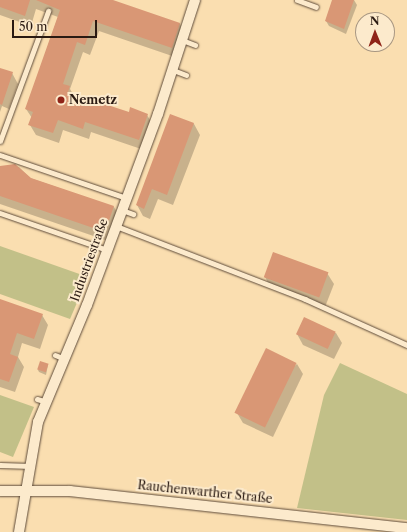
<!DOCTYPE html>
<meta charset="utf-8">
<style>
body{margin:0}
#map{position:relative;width:407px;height:532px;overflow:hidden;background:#fadeb0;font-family:"Libre Caslon Text",serif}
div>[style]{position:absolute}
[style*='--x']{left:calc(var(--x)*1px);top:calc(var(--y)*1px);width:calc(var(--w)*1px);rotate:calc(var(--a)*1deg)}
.green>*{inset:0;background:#c2c088}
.shadow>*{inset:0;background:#0003}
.building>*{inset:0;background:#d99775;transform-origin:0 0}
.roads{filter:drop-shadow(0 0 1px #5e4b3a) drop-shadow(0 0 1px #5e4b3a)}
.lane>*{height:5px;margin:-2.5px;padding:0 2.5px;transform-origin:2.5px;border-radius:2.5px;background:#fceacc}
.street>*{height:10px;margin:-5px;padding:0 5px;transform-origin:5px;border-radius:5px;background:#fceacc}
.dots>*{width:11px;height:11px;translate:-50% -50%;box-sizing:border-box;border:2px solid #fceacc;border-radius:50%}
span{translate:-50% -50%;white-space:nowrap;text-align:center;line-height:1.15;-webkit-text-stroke:4px #fceacc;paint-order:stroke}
.poi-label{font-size:12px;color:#2a1a12;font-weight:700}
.left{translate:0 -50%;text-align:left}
.street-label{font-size:12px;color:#2a1a12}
.north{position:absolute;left:355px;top:12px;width:40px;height:40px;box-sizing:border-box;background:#fceacc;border:1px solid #a89782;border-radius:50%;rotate:359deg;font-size:11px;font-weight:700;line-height:16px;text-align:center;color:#2a1a12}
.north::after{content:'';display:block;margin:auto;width:14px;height:18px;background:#8f2418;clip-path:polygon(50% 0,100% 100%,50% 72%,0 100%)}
.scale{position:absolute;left:12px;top:20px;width:85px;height:18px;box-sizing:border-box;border:2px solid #2a1a12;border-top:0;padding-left:5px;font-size:12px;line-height:14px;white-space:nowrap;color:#2a1a12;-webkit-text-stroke:3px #fceacc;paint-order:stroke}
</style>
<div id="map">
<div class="green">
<div style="clip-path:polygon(0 246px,88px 277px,70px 319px,0 294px)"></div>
<div style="clip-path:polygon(340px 363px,407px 394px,407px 520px,297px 508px,324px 395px)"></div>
<div style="clip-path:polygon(0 395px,34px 407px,13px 457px,0 452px)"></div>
</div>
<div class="shadow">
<div style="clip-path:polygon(0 0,110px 0,180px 24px,186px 35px,178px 58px,99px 31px,90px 55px,83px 52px,70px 89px,73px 94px,129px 113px,147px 115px,153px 125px,144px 150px,91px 132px,89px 139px,63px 130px,59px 143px,36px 135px,30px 125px,32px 118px,26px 109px,58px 17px,36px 9px,31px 26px,0 15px)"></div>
<div style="clip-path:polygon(334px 0,354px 0,357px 5px,346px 34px,329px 26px,326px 21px)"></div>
<div style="clip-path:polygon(0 69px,12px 73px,18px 84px,9px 109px,2px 106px,0 112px)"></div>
<div style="clip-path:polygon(171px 116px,194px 124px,200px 135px,173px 205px,158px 199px,150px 219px,143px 216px,137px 205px)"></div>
<div style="clip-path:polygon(0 167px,19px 167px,30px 178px,114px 207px,120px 218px,111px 242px,0 204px)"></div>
<div style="clip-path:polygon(327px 273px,334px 284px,325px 307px,271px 288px,265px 277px)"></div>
<div style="clip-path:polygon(0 300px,42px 315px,48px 325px,40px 349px,22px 343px,18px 357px,24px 367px,15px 392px,0 387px)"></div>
<div style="clip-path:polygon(336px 333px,342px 343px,334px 359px,303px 345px,297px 334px)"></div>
<div style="clip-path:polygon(297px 364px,303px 374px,273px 437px,243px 423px,237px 413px)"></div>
<div style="clip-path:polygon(48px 365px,46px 375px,39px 372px,38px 370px)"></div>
</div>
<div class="building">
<div style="clip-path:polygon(0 0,30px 0,25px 16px,0 7px)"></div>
<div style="clip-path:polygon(36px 0,113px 0,180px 23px,172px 48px,93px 21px,85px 45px,77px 42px,63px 84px,70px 86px,68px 92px,129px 112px,130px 107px,148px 114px,139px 140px,85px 122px,83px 129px,58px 120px,53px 133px,28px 125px,33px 112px,25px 109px,60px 10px)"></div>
<div style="clip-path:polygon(332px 0,354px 0,344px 29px,325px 21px)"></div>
<div style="clip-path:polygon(0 68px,13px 72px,2px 105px,0 104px)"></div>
<div style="clip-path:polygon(170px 114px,194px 123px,167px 195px,152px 189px,144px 209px,136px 205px)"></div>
<div style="clip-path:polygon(15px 164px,31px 178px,114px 206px,105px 232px,0 196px,0 166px)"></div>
<div style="left:273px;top:252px;width:59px;height:27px;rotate:20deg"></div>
<div style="clip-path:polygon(0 299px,43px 314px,34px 339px,17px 333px,10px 354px,18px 357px,9px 382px,0 379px)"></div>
<div style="left:304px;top:317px;width:35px;height:19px;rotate:25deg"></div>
<div style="left:266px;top:348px;width:34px;height:72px;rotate:26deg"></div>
<div style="left:40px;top:361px;width:9px;height:9px;rotate:18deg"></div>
</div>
<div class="roads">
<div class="lane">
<div style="--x:297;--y:0;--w:20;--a:20"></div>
<div style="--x:182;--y:40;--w:14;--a:21"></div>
<div style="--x:173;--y:70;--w:14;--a:21"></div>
<div style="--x:0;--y:141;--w:139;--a:-69.7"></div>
<div style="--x:0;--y:155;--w:133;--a:18.8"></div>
<div style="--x:122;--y:210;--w:12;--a:20"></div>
<div style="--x:0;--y:213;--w:113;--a:19.1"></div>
<div style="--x:116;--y:226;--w:203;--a:21.1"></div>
<div style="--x:305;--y:299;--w:112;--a:24.3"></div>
<div style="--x:55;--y:355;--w:11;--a:22"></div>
<div style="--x:37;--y:399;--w:10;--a:17"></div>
<div style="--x:0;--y:465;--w:31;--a:2"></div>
</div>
<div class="street">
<div style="--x:0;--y:491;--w:70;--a:0"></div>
<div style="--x:70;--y:491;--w:339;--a:6.3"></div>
<div style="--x:19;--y:532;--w:112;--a:-80.2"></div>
<div style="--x:38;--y:422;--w:127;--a:-67.3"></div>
<div style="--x:87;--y:305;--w:204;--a:-69.6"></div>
<div style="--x:158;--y:114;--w:120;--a:-72"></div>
</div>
</div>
<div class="dots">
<div style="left:61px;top:100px;background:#8f2418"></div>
</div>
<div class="poi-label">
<span class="left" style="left:69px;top:100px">Nemetz</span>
</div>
<div class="street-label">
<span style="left:89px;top:260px;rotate:-70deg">Industriestraße</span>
<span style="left:205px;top:492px;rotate:6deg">Rauchenwarther Straße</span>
</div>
<div class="north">N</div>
<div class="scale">50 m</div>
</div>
